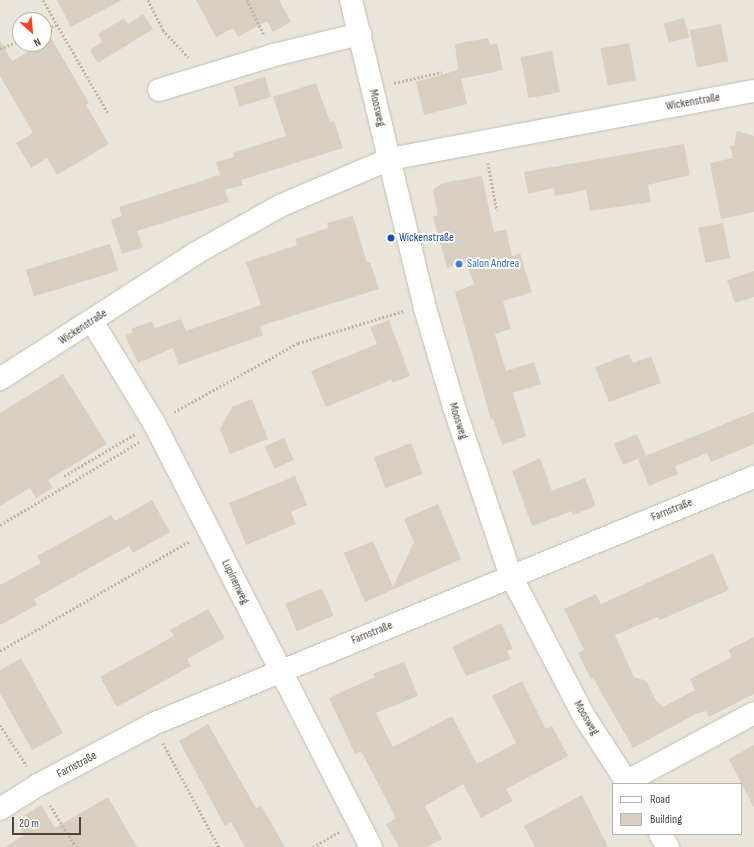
<!DOCTYPE html>
<meta charset="utf-8">
<style>
body{margin:0}
#map{position:relative;width:754px;height:847px;overflow:hidden;background:#f6f3ec;font-family:"Sofia Sans Condensed",sans-serif}
div>[style]{position:absolute}
[style*='--x']{left:calc(var(--x)*1px);top:calc(var(--y)*1px);width:calc(var(--w)*1px);rotate:calc(var(--a)*1deg)}
.residential>*{inset:0;background:#eae5da}
.building>*{inset:0;background:#d8cfc1;transform-origin:0 0}
.path>*{height:2.5px;margin-top:-1.25px;transform-origin:0;background:repeating-linear-gradient(90deg,#c4b79f 0 2px,transparent 0 4px)}
.roads{filter:drop-shadow(0 0 1px #c2bbae) drop-shadow(0 0 1px #c2bbae)}
.minor>*{height:22px;margin:-11px;padding:0 11px;transform-origin:11px;border-radius:11px;background:#fff}
.dots>*{width:11px;height:11px;translate:-50% -50%;box-sizing:border-box;border:2px solid #fff;border-radius:50%}
span{translate:-50% -50%;white-space:nowrap;text-align:center;line-height:1.15;-webkit-text-stroke:4px #fff;paint-order:stroke}
.street-label{font-size:12px;color:#4b4439}
.transit-label{font-size:12px;color:#164399}
.left{translate:0 -50%;text-align:left}
.shop-label{font-size:12px;color:#366cbe}
.legend{position:absolute;left:612px;top:783px;width:130px;height:52px;box-sizing:border-box;background:#fff;border:1px solid #b7b4b0;margin:0;padding:5px 7px;list-style:none;font-size:12px;color:#4b4439}
.legend li{display:flex;align-items:center;gap:8px;height:20px}
.legend b{width:20px;border:1px solid #b7b4b0}
.north{position:absolute;left:12px;top:12px;width:40px;height:40px;box-sizing:border-box;background:#fff;border:1px solid #b7b4b0;border-radius:50%;rotate:153deg;font-size:11px;font-weight:700;line-height:16px;text-align:center;color:#4b4439}
.north::after{content:'';display:block;margin:auto;width:14px;height:18px;background:#fc3f1d;clip-path:polygon(50% 0,100% 100%,50% 72%,0 100%)}
.scale{position:absolute;left:12px;top:817px;width:69px;height:18px;box-sizing:border-box;border:2px solid #4b4439;border-top:0;padding-left:5px;font-size:12px;line-height:14px;white-space:nowrap;color:#4b4439;-webkit-text-stroke:3px #fff;paint-order:stroke}
</style>
<div id="map">
<div class="residential">
<div style="clip-path:polygon(evenodd,0 0,754px 0,754px 847px,0 847px,0 0,20px 20px,44px 20px,44px 44px,20px 44px,20px 20px,0 0,613px 784px,741px 784px,741px 834px,613px 834px,613px 784px)"></div>
</div>
<div class="building">
<div style="clip-path:polygon(57px 0,122px 0,71px 27px)"></div>
<div style="clip-path:polygon(196px 0,279px 0,291px 22px,273px 32px,267px 21px,238px 37px,233px 28px,216px 37px)"></div>
<div style="clip-path:polygon(143px 14px,153px 29px,98px 63px,90px 50px,102px 42px,98px 34px,124px 18px,128px 24px)"></div>
<div style="left:684px;top:18px;width:20px;height:21px;rotate:75deg"></div>
<div style="left:721px;top:24px;width:38px;height:32px;rotate:79deg"></div>
<div style="clip-path:polygon(51px 38px,89px 103px,86px 105px,109px 144px,57px 175px,47px 158px,31px 168px,16px 143px,33px 133px,0 76px,0 41px,12px 61px)"></div>
<div style="clip-path:polygon(488px 38px,490px 45px,497px 43px,503px 70px,461px 79px,467px 104px,424px 115px,416px 82px,458px 70px,455px 44px)"></div>
<div style="left:629px;top:43px;width:38px;height:29px;rotate:79deg"></div>
<div style="left:552px;top:51px;width:42px;height:32px;rotate:79deg"></div>
<div style="left:265px;top:77px;width:21px;height:33px;rotate:73deg"></div>
<div style="clip-path:polygon(316px 83px,330px 122px,334px 121px,343px 148px,241px 180px,243px 185px,225px 190px,216px 162px,234px 157px,233px 153px,286px 136px,273px 97px)"></div>
<div style="clip-path:polygon(737px 131px,754px 136px,754px 212px,721px 219px,710px 163px,733px 158px,730px 146px,734px 145px)"></div>
<div style="clip-path:polygon(684px 144px,690px 175px,648px 185px,651px 202px,590px 211px,586px 190px,555px 196px,554px 188px,528px 194px,524px 172px)"></div>
<div style="clip-path:polygon(220px 175px,229px 202px,137px 231px,143px 247px,122px 254px,111px 220px,122px 216px,119px 207px)"></div>
<div style="clip-path:polygon(482px 176px,494px 232px,506px 229px,512px 256px,520px 253px,532px 292px,503px 301px,511px 329px,495px 334px,506px 371px,534px 362px,541px 384px,513px 393px,526px 436px,502px 445px,493px 419px,491px 420px,455px 292px,474px 284px,466px 262px,447px 268px,433px 217px,438px 215px,433px 190px,442px 183px)"></div>
<div style="clip-path:polygon(353px 216px,367px 263px,370px 262px,379px 289px,260px 326px,263px 335px,179px 365px,173px 348px,138px 363px,125px 336px,133px 332px,131px 329px,152px 321px,155px 328px,181px 319px,186px 331px,261px 305px,246px 262px,297px 245px,295px 239px,328px 228px,327px 223px)"></div>
<div style="left:723px;top:223px;width:36px;height:25px;rotate:79deg"></div>
<div style="left:110px;top:244px;width:28px;height:88px;rotate:73deg"></div>
<div style="clip-path:polygon(754px 271px,754px 297px,735px 303px,727px 280px)"></div>
<div style="clip-path:polygon(389px 320px,410px 376px,392px 383px,391px 380px,326px 407px,311px 371px,377px 344px,370px 327px)"></div>
<div style="clip-path:polygon(629px 354px,633px 363px,651px 356px,661px 383px,609px 402px,595px 367px)"></div>
<div style="clip-path:polygon(63px 374px,107px 444px,48px 480px,53px 488px,36px 498px,30px 488px,0 506px,0 413px)"></div>
<div style="clip-path:polygon(252px 399px,268px 439px,230px 454px,220px 429px,232px 407px)"></div>
<div style="clip-path:polygon(754px 412px,754px 444px,711px 462px,707px 453px,675px 466px,678px 474px,649px 486px,638px 459px)"></div>
<div style="left:637px;top:434px;width:23px;height:25px;rotate:67deg"></div>
<div style="left:284px;top:438px;width:24px;height:21px;rotate:66deg"></div>
<div style="left:411px;top:443px;width:33px;height:40px;rotate:69deg"></div>
<div style="clip-path:polygon(540px 458px,552px 491px,585px 478px,596px 506px,573px 515px,572px 511px,532px 526px,512px 471px)"></div>
<div style="clip-path:polygon(295px 476px,307px 505px,291px 512px,296px 524px,246px 545px,229px 503px)"></div>
<div style="clip-path:polygon(152px 500px,170px 532px,133px 553px,129px 546px,34px 599px,37px 605px,0 625px,0 585px,41px 563px,37px 556px,111px 515px,115px 521px)"></div>
<div style="clip-path:polygon(438px 504px,461px 559px,365px 602px,344px 553px,373px 541px,393px 587px,414px 542px,404px 519px)"></div>
<div style="clip-path:polygon(713px 553px,729px 590px,660px 620px,658px 617px,615px 635px,634px 677px,646px 681px,658px 704px,660px 703px,663px 707px,695px 690px,690px 679px,732px 657px,728px 650px,754px 637px,754px 694px,709px 717px,706px 711px,696px 714px,633px 748px,593px 678px,591px 679px,578px 653px,584px 650px,564px 609px,596px 594px,601px 604px)"></div>
<div style="left:322px;top:588px;width:30px;height:40px;rotate:67deg"></div>
<div style="clip-path:polygon(208px 609px,225px 638px,187px 659px,191px 666px,117px 707px,100px 677px,174px 636px,170px 630px)"></div>
<div style="clip-path:polygon(501px 623px,513px 649px,507px 651px,511px 659px,466px 676px,452px 647px)"></div>
<div style="clip-path:polygon(21px 658px,63px 733px,32px 750px,0 693px,0 670px)"></div>
<div style="clip-path:polygon(404px 662px,418px 696px,376px 713px,393px 747px,452px 716px,477px 764px,516px 743px,492px 696px,522px 681px,546px 729px,552px 726px,568px 756px,506px 789px,513px 801px,481px 818px,463px 784px,425px 806px,442px 839px,426px 847px,399px 847px,386px 824px,396px 818px,361px 751px,355px 754px,329px 698px,375px 677px,373px 674px)"></div>
<div style="clip-path:polygon(208px 724px,256px 808px,261px 805px,285px 847px,245px 847px,231px 822px,225px 826px,179px 741px)"></div>
<div style="clip-path:polygon(754px 745px,754px 808px,729px 759px)"></div>
<div style="clip-path:polygon(582px 795px,608px 847px,535px 847px,524px 826px)"></div>
<div style="clip-path:polygon(108px 797px,137px 847px,5px 847px,24px 835px,17px 824px,27px 818px,25px 815px,41px 805px,55px 828px)"></div>
</div>
<div class="path">
<div style="--x:43;--y:0;--w:130;--a:60.1"></div>
<div style="--x:148;--y:0;--w:34;--a:63"></div>
<div style="--x:163;--y:30;--w:38;--a:47"></div>
<div style="--x:247;--y:0;--w:39;--a:64"></div>
<div style="--x:44;--y:30;--w:13;--a:-23"></div>
<div style="--x:0;--y:49;--w:22;--a:-24"></div>
<div style="--x:394;--y:83;--w:49;--a:-12.9"></div>
<div style="--x:488;--y:163;--w:48;--a:79.2"></div>
<div style="--x:174;--y:412;--w:142;--a:-29.1"></div>
<div style="--x:298;--y:343;--w:110;--a:-16.9"></div>
<div style="--x:64;--y:476;--w:82;--a:-30.6"></div>
<div style="--x:0;--y:525;--w:162;--a:-30.8"></div>
<div style="--x:0;--y:651;--w:220;--a:-30.1"></div>
<div style="--x:0;--y:725;--w:49;--a:56.6"></div>
<div style="--x:163;--y:743;--w:118;--a:61.7"></div>
<div style="--x:50;--y:805;--w:49;--a:58.2"></div>
<div style="--x:313;--y:847;--w:30;--a:-30"></div>
</div>
<div class="roads">
<div class="minor">
<div style="--x:351;--y:0;--w:314;--a:76.5"></div>
<div style="--x:424;--y:305;--w:106;--a:73.6"></div>
<div style="--x:454;--y:407;--w:178;--a:71.4"></div>
<div style="--x:511;--y:576;--w:158;--a:62.5"></div>
<div style="--x:584;--y:716;--w:81;--a:57.1"></div>
<div style="--x:159;--y:90;--w:120;--a:-16.9"></div>
<div style="--x:274;--y:55;--w:89;--a:-13.7"></div>
<div style="--x:92;--y:321;--w:119;--a:58.7"></div>
<div style="--x:154;--y:423;--w:476;--a:62.9"></div>
<div style="--x:0;--y:379;--w:233;--a:-32.7"></div>
<div style="--x:196;--y:253;--w:98;--a:-29.2"></div>
<div style="--x:282;--y:205;--w:117;--a:-23.1"></div>
<div style="--x:390;--y:159;--w:370;--a:-10.6"></div>
<div style="--x:626;--y:782;--w:145;--a:-28.3"></div>
<div style="--x:0;--y:809;--w:45;--a:-32.3"></div>
<div style="--x:38;--y:785;--w:130;--a:-27.9"></div>
<div style="--x:153;--y:724;--w:650;--a:-22.34"></div>
<div style="--x:660;--y:834;--w:15;--a:58"></div>
</div>
</div>
<div class="dots">
<div style="left:391px;top:238px;background:#1a4fb4"></div>
<div style="left:459px;top:264px;background:#3f7fe0"></div>
</div>
<div class="street-label">
<span style="left:693px;top:102px;rotate:-10deg">Wickenstraße</span>
<span style="left:377px;top:108px;rotate:77deg">Moosweg</span>
<span style="left:83px;top:327px;rotate:-33deg">Wickenstraße</span>
<span style="left:458px;top:421px;rotate:72deg">Moosweg</span>
<span style="left:672px;top:510px;rotate:-22deg">Farnstraße</span>
<span style="left:235px;top:582px;rotate:64deg">Lupinenweg</span>
<span style="left:372px;top:633px;rotate:-22deg">Farnstraße</span>
<span style="left:586px;top:718px;rotate:59deg">Moosweg</span>
<span style="left:77px;top:765px;rotate:-28deg">Farnstraße</span>
</div>
<div class="transit-label">
<span class="left" style="left:399px;top:238px">Wickenstraße</span>
</div>
<div class="shop-label">
<span class="left" style="left:467px;top:264px">Salon Andrea</span>
</div>
<ul class="legend">
<li><b style="height:5px;background:#fff"></b>Road</li>
<li><b style="height:11px;background:#d8cfc1"></b>Building</li>
</ul>
<div class="north">N</div>
<div class="scale">20 m</div>
</div>
